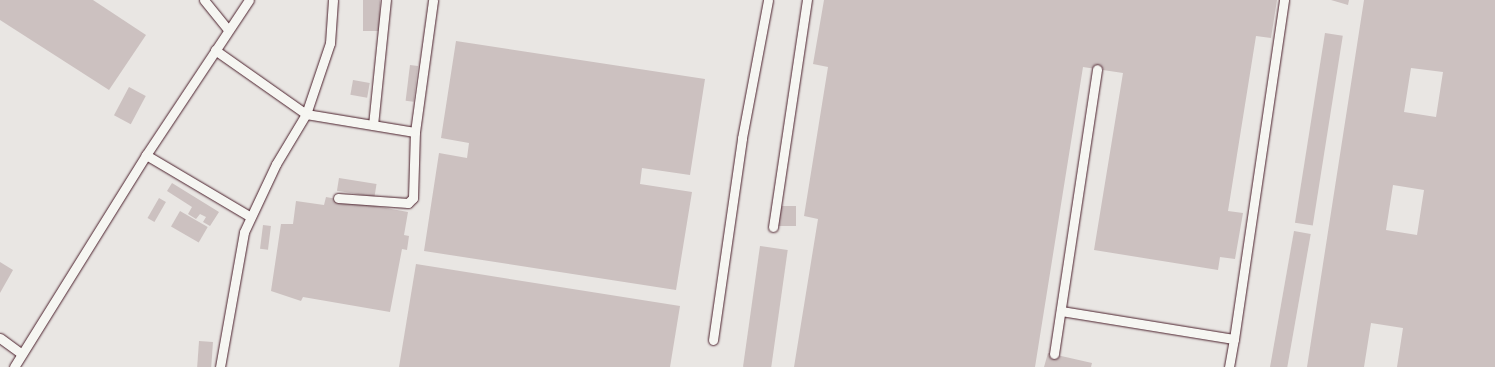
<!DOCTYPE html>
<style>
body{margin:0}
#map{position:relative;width:1495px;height:367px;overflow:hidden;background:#f6f6f2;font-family:Mynerve,sans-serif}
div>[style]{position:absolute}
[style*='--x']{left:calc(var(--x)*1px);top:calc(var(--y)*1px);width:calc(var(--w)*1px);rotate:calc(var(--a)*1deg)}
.built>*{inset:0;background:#e9e6e3;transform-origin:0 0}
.building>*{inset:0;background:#ccc1c0;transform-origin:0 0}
.roads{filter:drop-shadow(0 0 1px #4a1f2b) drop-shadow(0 0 1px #4a1f2b)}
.lane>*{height:9px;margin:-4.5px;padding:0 4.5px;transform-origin:4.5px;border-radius:4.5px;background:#f6f6f2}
span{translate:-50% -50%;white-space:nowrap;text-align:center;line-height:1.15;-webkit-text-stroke:3px #f6f6f2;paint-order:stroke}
</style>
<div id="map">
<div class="built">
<div style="left:0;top:0;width:1495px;height:367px"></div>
</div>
<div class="building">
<div style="clip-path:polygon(0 0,93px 0,146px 35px,109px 90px,0 20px)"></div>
<div style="left:363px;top:0;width:17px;height:31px"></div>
<div style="clip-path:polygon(824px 0,1277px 0,1271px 38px,1256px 36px,1228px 211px,1243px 213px,1235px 259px,1220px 257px,1218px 270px,1094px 250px,1123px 73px,1083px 67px,1035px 367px,794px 367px,818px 219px,804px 216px,828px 67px,813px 64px)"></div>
<div style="clip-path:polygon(1331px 0,1349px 0,1348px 5px)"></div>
<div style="clip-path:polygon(evenodd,1364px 0,1495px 0,1495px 367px,1397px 367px,1403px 328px,1371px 323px,1364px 367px,1307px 367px,1364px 0,1411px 68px,1443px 72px,1436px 117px,1404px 112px,1411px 68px,1364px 0,1393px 185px,1424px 190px,1417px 235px,1386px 230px,1393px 185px)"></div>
<div style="left:1325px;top:33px;width:18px;height:192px;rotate:9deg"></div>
<div style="clip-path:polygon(456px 41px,705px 79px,690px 175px,642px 168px,640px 184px,692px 192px,676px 290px,424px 251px,439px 153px,467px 158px,469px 143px,441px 138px)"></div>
<div style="left:410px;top:65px;width:8px;height:36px;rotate:7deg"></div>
<div style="left:353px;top:80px;width:17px;height:15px;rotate:10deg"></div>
<div style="left:129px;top:87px;width:19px;height:32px;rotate:28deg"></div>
<div style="left:339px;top:178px;width:38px;height:13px;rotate:9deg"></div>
<div style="clip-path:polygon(172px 183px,219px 212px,210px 226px,203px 222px,206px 217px,200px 214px,196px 219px,188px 214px,192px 207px,167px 191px)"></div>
<div style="clip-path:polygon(326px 197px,408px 212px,404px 235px,409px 236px,407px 250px,402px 249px,390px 312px,303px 297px,301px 301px,271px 291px,281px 224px,293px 224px,296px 201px,324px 205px)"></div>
<div style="left:159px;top:198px;width:8px;height:23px;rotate:30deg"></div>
<div style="left:778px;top:206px;width:18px;height:20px"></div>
<div style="left:180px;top:211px;width:32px;height:18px;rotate:30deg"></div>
<div style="left:263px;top:225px;width:8px;height:24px;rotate:7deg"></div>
<div style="left:1294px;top:231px;width:17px;height:138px;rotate:10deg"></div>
<div style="left:760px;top:246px;width:28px;height:122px;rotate:8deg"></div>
<div style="clip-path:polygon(0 262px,13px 270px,0 293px)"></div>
<div style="clip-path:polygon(416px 264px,680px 306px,670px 367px,399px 367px)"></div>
<div style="left:199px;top:341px;width:14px;height:26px;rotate:4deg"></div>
<div style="clip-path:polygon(1048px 353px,1092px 363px,1091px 367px,1044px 367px)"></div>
</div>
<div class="roads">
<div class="lane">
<div style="--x:204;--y:0;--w:38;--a:51"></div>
<div style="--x:215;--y:50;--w:111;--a:35.1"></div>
<div style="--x:306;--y:114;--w:75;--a:-71.3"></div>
<div style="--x:330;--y:43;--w:43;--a:-86"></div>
<div style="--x:373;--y:125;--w:126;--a:-84.1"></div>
<div style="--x:146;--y:155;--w:120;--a:30.6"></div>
<div style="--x:338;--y:198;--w:70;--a:4.1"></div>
<div style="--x:408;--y:203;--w:7;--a:-45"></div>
<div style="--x:413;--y:198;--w:66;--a:-88.3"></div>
<div style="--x:773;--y:227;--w:230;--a:-81.5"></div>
<div style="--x:1061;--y:311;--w:175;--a:9.2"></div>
<div style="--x:1234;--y:339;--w:343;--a:-81.6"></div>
<div style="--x:0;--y:338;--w:26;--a:36"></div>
<div style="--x:713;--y:340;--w:204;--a:-81.8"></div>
<div style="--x:742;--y:138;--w:140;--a:-79.3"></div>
<div style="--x:1054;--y:354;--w:288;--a:-81.4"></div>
<div style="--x:14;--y:367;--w:250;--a:-58.1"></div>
<div style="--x:146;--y:155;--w:186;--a:-56.4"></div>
<div style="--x:220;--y:367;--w:137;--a:-79.9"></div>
<div style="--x:244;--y:232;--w:75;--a:-64.8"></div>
<div style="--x:276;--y:164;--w:58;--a:-59"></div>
<div style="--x:306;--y:114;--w:110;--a:9.4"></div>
<div style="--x:415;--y:132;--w:133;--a:-82.2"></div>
<div style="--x:1229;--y:367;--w:28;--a:-80"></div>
</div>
</div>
</div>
